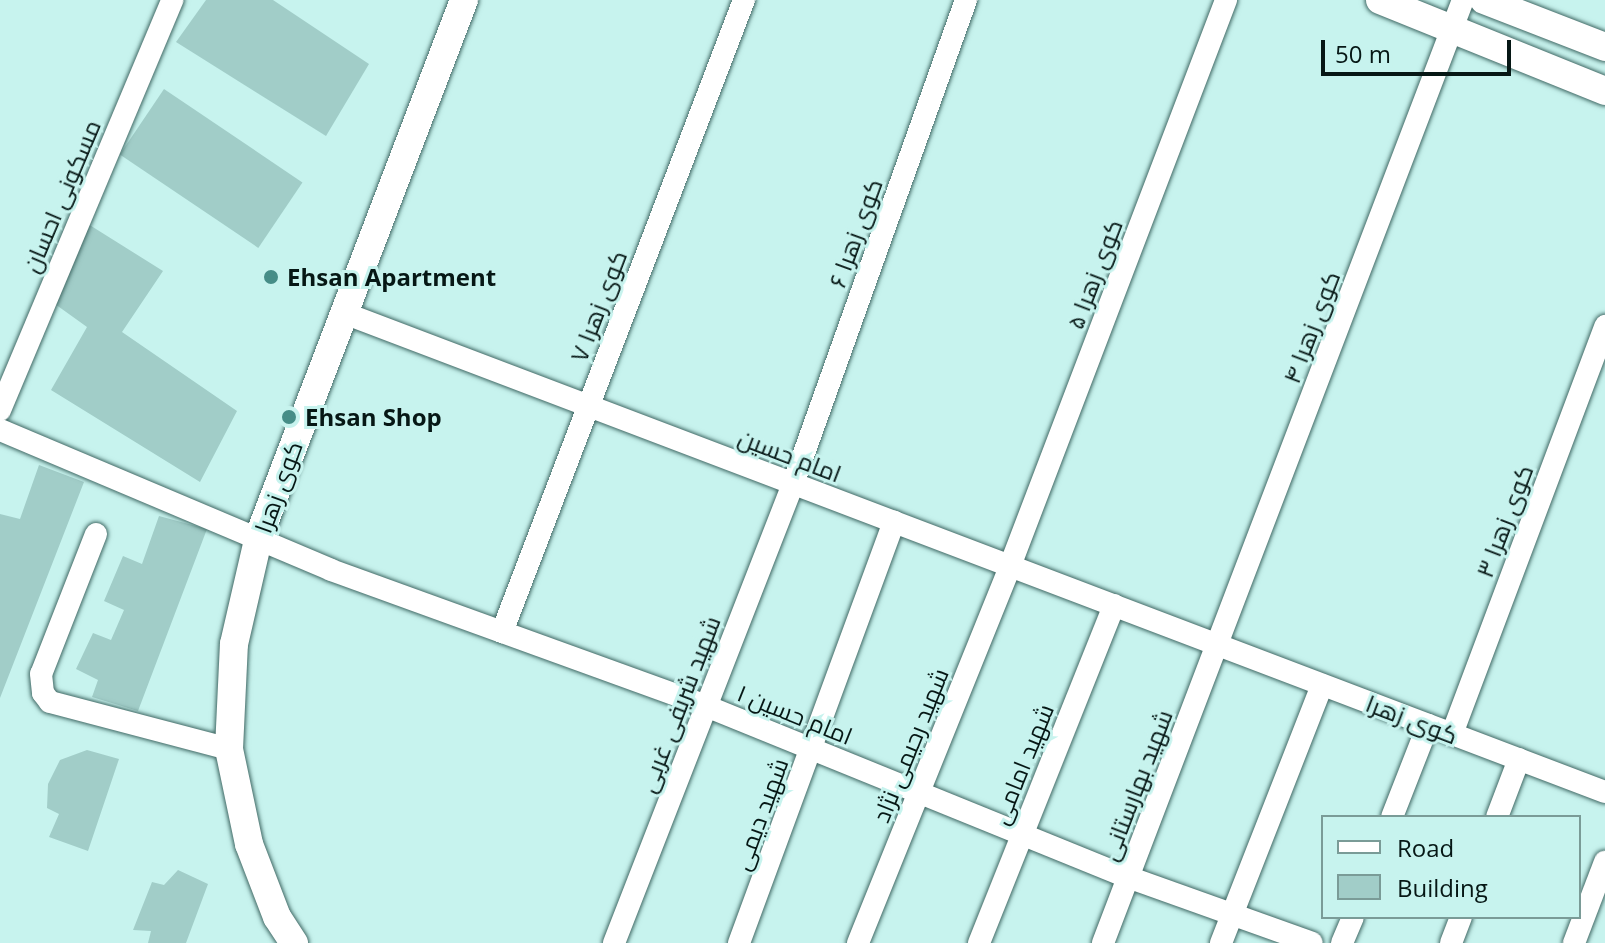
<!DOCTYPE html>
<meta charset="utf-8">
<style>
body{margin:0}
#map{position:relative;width:1605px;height:943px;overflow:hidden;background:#c7f3ee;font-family:"Open Sans",Cairo,sans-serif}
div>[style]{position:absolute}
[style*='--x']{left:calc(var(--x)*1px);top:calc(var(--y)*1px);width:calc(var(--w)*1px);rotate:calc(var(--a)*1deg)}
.building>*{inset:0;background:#a1cdc8;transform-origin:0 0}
.roads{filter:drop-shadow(0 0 2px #416965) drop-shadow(0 0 2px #416965)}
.minor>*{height:22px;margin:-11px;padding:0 11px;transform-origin:11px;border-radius:11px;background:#fff}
.tertiary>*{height:28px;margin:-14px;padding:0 14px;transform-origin:14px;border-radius:14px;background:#fff}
.dots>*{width:22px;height:22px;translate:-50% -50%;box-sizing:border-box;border:4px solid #c7f3ee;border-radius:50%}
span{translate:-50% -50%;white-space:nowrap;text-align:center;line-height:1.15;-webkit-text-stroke:6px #c7f3ee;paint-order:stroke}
.street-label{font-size:24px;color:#061715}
.poi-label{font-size:24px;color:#061715;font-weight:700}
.left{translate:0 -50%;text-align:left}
.legend{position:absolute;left:1321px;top:815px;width:260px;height:104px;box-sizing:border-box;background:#c7f3ee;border:2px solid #7a9b97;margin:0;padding:10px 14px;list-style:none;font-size:24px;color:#061715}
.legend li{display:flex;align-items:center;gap:16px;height:40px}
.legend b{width:40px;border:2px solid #7a9b97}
.scale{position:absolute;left:1321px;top:40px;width:190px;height:36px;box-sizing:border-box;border:4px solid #061715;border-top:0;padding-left:10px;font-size:24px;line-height:28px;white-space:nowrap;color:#061715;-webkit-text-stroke:6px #c7f3ee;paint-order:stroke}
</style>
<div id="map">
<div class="building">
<div style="clip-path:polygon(206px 0,273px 0,369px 64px,326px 136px,176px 42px)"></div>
<div style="left:164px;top:89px;width:167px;height:79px;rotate:34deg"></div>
<div style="clip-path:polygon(88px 224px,163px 271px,122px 332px,237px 411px,200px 482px,51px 390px,87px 327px,41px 294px)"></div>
<div style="clip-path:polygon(39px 465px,84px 482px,0 698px,0 514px,20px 519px)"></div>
<div style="clip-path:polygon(159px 516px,207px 529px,138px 711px,92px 697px,98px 680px,76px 669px,93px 633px,111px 640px,124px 610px,104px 601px,123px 556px,142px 564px)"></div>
<div style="clip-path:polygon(87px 750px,119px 759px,88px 851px,49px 837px,59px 814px,47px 808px,48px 784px,60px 760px)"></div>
<div style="clip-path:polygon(178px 870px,208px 884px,186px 943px,148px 943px,151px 931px,133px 930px,152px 882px,164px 885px)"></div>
</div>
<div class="roads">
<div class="minor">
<div style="--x:344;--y:313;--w:1349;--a:20.8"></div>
<div style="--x:0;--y:410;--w:445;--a:-67.2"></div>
<div style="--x:0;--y:430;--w:359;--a:22.9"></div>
<div style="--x:331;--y:570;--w:399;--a:19.9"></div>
<div style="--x:706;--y:706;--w:455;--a:22.1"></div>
<div style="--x:1128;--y:877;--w:195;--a:19.7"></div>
<div style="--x:96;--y:534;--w:150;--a:111.4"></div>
<div style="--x:41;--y:674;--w:19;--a:84"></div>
<div style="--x:43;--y:693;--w:11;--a:52"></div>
<div style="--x:50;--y:702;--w:185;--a:14.7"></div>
<div style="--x:502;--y:632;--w:677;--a:-69.05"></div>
<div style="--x:1452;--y:734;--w:436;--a:-69.4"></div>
<div style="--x:1392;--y:817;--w:99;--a:-68.6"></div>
<div style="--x:1497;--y:817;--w:62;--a:-69.2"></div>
<div style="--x:614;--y:943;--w:493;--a:-68.7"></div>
<div style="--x:793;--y:484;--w:514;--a:-70.33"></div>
<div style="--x:739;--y:943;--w:449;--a:-69.8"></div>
<div style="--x:858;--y:943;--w:406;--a:-68"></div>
<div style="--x:1010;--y:566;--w:606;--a:-69.11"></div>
<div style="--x:979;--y:943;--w:364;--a:-68.2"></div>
<div style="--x:1103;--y:943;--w:1009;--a:-69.11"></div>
<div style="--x:1221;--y:943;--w:277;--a:-68.6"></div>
<div style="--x:1342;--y:943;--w:28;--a:-67"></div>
<div style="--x:1451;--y:943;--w:28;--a:-69"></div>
<div style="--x:1574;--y:943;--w:87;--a:-69.1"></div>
</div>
<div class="tertiary">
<div style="--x:1380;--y:0;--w:243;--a:22"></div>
<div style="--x:1484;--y:0;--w:130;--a:21.2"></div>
<div style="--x:294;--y:943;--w:31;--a:-123"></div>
<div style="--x:277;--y:917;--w:78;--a:-111"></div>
<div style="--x:249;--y:844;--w:97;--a:-101.9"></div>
<div style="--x:229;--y:749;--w:105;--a:-87.3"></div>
<div style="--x:234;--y:644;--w:111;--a:-77"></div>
<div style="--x:259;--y:536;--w:574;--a:-69.07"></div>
</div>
</div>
<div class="dots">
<div style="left:271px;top:277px;background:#468d87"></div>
<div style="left:289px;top:417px;background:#468d87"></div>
</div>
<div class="street-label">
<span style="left:61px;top:196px;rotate:-67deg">مسکونی احسان</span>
<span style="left:855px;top:233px;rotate:-70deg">کوی زهرا ۶</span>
<span style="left:1094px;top:274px;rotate:-69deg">کوی زهرا ۵</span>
<span style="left:598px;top:306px;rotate:-69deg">کوی زهرا ۷</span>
<span style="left:1311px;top:327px;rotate:-69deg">کوی زهرا ۴</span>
<span style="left:790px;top:455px;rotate:21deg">امام حسین</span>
<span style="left:278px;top:487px;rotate:-70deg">کوی زهرا</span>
<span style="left:1504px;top:521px;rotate:-69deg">کوی زهرا ۳</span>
<span style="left:679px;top:704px;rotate:-69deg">شهید شریفی غربی</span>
<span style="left:795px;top:714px;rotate:22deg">امام حسین ۱</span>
<span style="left:1412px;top:719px;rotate:21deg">کوی زهرا</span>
<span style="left:910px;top:745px;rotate:-68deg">شهید رحیمی نژاد</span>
<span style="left:1022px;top:764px;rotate:-68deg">شهید امامی</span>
<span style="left:1136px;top:785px;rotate:-69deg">شهید بهارستانی</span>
<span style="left:760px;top:814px;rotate:-70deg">شهید دیمی</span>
</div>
<div class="poi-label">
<span class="left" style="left:287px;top:277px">Ehsan Apartment</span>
<span class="left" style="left:305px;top:417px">Ehsan Shop</span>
</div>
<ul class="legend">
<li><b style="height:10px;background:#fff"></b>Road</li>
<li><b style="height:22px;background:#a1cdc8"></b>Building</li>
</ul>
<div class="scale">50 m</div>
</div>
